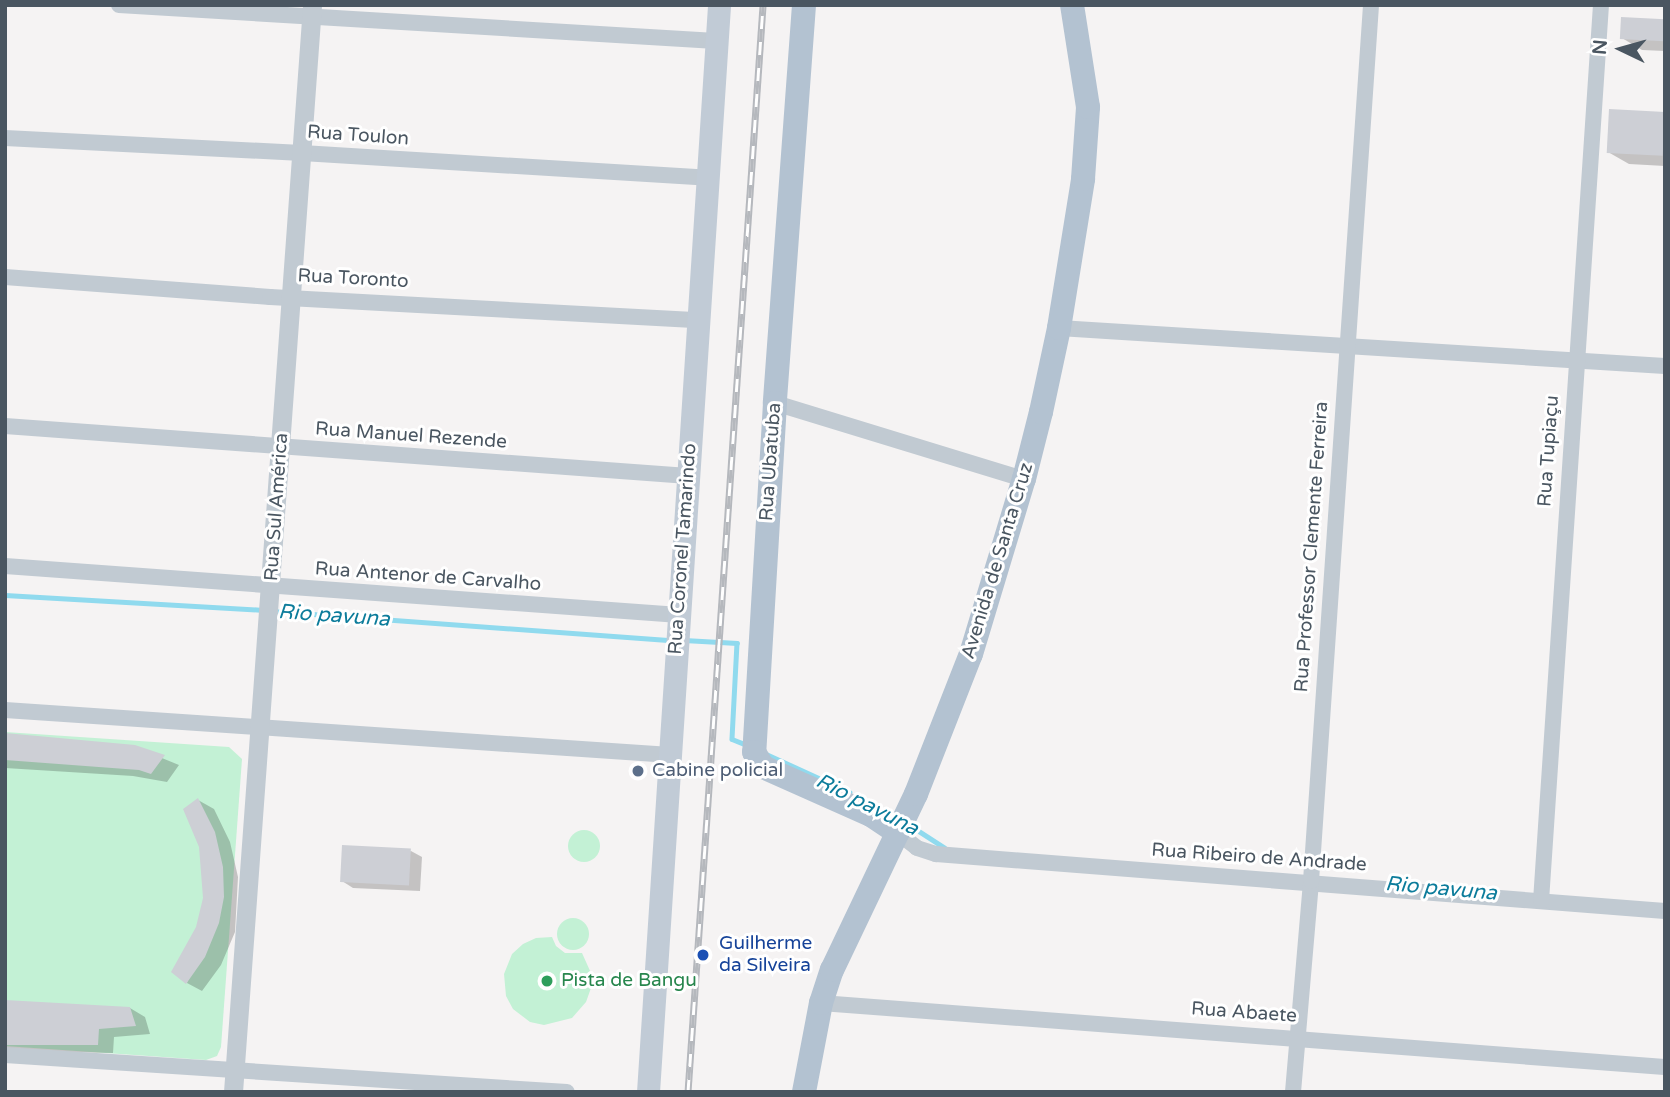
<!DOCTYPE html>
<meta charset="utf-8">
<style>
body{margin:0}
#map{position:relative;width:1670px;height:1097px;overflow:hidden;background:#f5f3f3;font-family:"Varela Round",sans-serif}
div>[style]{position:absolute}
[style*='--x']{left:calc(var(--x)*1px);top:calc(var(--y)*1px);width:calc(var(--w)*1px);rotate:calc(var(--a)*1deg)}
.green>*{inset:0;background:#c3f1d5}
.round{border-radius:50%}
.shadow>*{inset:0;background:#0003}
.stream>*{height:4.5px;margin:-2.25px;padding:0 2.25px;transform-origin:2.25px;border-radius:2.25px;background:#90daee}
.building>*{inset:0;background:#cdcfd5;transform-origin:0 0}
.minor>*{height:16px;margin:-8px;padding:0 8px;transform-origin:8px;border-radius:8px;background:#c1cad2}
.tertiary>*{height:19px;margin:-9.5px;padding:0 9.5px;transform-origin:9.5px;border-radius:9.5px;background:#c1cad2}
.secondary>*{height:23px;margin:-11.5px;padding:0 11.5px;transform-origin:11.5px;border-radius:11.5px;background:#c1cbd6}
.primary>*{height:24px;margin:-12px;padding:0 12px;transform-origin:12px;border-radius:12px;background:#b3c2d1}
.rail>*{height:7px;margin-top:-3.5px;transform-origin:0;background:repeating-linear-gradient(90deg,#fff 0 13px,#b5b8bd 0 26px);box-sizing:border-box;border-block:2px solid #b5b8bd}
.dots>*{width:19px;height:19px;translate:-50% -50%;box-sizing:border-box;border:4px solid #fff;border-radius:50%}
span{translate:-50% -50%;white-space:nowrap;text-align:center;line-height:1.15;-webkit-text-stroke:6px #fff;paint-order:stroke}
.street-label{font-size:19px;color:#4a5661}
.service-label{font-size:19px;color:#4e5e75}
.left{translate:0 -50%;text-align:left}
.transit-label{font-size:19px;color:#164399}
.leisure-label{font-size:19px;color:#27864d}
.water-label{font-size:21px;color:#0c7c9b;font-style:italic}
.frame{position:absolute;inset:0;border:7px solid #4a5661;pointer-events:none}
.north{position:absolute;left:1586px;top:14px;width:70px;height:70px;-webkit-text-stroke:5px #fff;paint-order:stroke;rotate:275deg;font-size:19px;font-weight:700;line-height:28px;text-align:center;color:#4a5661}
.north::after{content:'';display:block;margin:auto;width:24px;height:32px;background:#4a5661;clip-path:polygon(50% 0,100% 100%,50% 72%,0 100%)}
</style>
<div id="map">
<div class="green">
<div style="clip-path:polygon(5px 732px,229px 747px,242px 759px,221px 1047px,217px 1056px,206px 1060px,5px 1046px)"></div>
<div class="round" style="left:568px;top:830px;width:32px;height:32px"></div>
<div class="round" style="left:557px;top:918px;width:32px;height:32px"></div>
<div style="clip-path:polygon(552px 937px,556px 946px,565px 953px,582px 953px,591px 973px,591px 988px,586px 1002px,572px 1018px,544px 1025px,530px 1022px,513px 1009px,506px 996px,504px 974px,512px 954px,523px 944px,536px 938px)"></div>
</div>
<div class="shadow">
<div style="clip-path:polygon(1665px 21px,1665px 51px,1642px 50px,1622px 38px)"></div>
<div style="clip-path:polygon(1665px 114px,1665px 166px,1629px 164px,1608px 152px)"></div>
<div style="clip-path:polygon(5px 734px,135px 747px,179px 765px,167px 782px,133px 776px,5px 768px)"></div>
<div style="clip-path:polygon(198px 800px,214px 809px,230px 842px,238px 877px,235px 932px,221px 965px,202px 991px,187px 983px,204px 898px)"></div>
<div style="clip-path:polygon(411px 851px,422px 857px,420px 891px,353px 888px,342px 881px)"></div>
<div style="clip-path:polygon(5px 1001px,130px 1008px,145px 1017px,150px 1034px,114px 1037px,113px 1053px,5px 1051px)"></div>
</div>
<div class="stream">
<div style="--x:5;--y:595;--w:258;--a:3.3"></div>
<div style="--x:272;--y:611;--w:400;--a:4.2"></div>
<div style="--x:684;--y:640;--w:53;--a:3.2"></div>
<div style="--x:737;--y:643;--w:96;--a:93"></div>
<div style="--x:732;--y:739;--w:16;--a:22"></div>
<div style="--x:764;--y:753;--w:94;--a:24.6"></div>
<div style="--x:911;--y:826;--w:40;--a:32.9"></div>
</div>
<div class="building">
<div style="left:1621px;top:17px;width:44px;height:22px;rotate:3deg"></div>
<div style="left:1609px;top:109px;width:56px;height:44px;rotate:3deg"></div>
<div style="clip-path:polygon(5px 733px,135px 745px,165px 755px,151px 774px,139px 770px,5px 760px)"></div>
<div style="clip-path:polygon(198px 798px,215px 832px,223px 867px,224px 897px,219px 923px,205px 957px,186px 984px,171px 972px,196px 927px,203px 898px,199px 847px,183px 809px)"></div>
<div style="left:342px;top:845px;width:69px;height:37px;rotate:3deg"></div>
<div style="clip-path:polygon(5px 1000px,130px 1007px,136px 1026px,99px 1029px,98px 1045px,5px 1045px)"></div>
</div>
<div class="minor">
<div style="--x:119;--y:5;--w:598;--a:3.45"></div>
<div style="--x:5;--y:138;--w:297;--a:2.9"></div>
<div style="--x:302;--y:153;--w:407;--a:3.5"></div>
<div style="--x:5;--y:277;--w:266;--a:4.3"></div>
<div style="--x:270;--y:297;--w:429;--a:3.1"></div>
<div style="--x:1059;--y:328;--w:607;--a:3.59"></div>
<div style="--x:775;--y:403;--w:260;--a:17"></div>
<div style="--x:5;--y:426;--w:685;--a:4.19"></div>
<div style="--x:5;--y:566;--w:676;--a:4.16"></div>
<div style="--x:5;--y:710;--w:667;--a:3.87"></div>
<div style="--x:898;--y:833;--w:24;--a:38"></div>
<div style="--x:917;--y:848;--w:20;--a:18"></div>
<div style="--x:936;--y:854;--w:731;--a:4.47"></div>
<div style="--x:1541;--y:901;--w:898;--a:-86.17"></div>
<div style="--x:821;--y:1003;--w:846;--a:4.34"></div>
<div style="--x:5;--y:1055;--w:563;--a:3.77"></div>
<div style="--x:1293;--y:1092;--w:212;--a:-85.1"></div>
<div style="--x:1311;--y:881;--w:878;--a:-86.08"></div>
</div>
<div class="tertiary">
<div style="--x:233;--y:1092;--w:1090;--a:-85.84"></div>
</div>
<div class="secondary">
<div style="--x:648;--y:1092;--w:1089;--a:-86.26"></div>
</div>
<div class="primary">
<div style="--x:804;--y:5;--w:399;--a:94.2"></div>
<div style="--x:775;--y:403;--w:350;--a:93.4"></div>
<div style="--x:754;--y:752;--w:17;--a:59"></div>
<div style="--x:763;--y:767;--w:118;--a:24"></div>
<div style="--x:871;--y:815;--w:32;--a:34"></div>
<div style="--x:804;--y:1092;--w:91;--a:-79.2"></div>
<div style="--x:821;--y:1003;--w:35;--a:-72"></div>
<div style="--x:832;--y:970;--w:195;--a:-64.5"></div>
<div style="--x:916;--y:794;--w:150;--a:-68.6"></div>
<div style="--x:971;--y:654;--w:183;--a:-73.2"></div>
<div style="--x:1024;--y:479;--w:69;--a:-75.8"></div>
<div style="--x:1041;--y:412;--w:86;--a:-77.9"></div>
<div style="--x:1059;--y:328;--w:151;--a:-80.8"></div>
<div style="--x:1083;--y:179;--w:72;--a:-86"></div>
<div style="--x:1088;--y:107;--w:103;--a:-98.9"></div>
</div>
<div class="rail">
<div style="--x:688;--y:1092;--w:1090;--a:-86.05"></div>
</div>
<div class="dots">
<div style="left:638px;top:771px;background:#5c6f8a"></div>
<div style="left:703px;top:955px;background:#1a4fb4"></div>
<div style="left:547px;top:981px;background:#2e9e5b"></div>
</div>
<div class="street-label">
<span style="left:358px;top:136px;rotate:4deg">Rua Toulon</span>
<span style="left:353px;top:279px;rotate:3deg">Rua Toronto</span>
<span style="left:411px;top:436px;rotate:4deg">Rua Manuel Rezende</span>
<span style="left:1549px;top:451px;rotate:-86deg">Rua Tupiaçu</span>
<span style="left:771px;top:462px;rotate:-86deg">Rua Ubatuba</span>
<span style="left:277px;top:507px;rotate:-86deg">Rua Sul América</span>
<span style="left:1312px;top:547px;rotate:-86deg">Rua Professor Clemente Ferreira</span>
<span style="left:683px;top:549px;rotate:-86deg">Rua Coronel Tamarindo</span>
<span style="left:998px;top:561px;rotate:-73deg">Avenida de Santa Cruz</span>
<span style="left:428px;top:577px;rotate:4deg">Rua Antenor de Carvalho</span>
<span style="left:1259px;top:858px;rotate:4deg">Rua Ribeiro de Andrade</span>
<span style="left:1244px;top:1013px;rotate:4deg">Rua Abaete</span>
</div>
<div class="service-label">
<span class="left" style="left:652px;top:771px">Cabine policial</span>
</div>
<div class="transit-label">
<span class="left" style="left:719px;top:955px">Guilherme<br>da Silveira</span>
</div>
<div class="leisure-label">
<span class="left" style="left:561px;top:981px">Pista de Bangu</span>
</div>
<div class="water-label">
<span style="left:334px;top:616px;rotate:4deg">Rio pavuna</span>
<span style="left:867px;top:805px;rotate:27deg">Rio pavuna</span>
<span style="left:1441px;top:889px;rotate:5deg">Rio pavuna</span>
</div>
<div class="frame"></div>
<div class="north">N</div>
</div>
